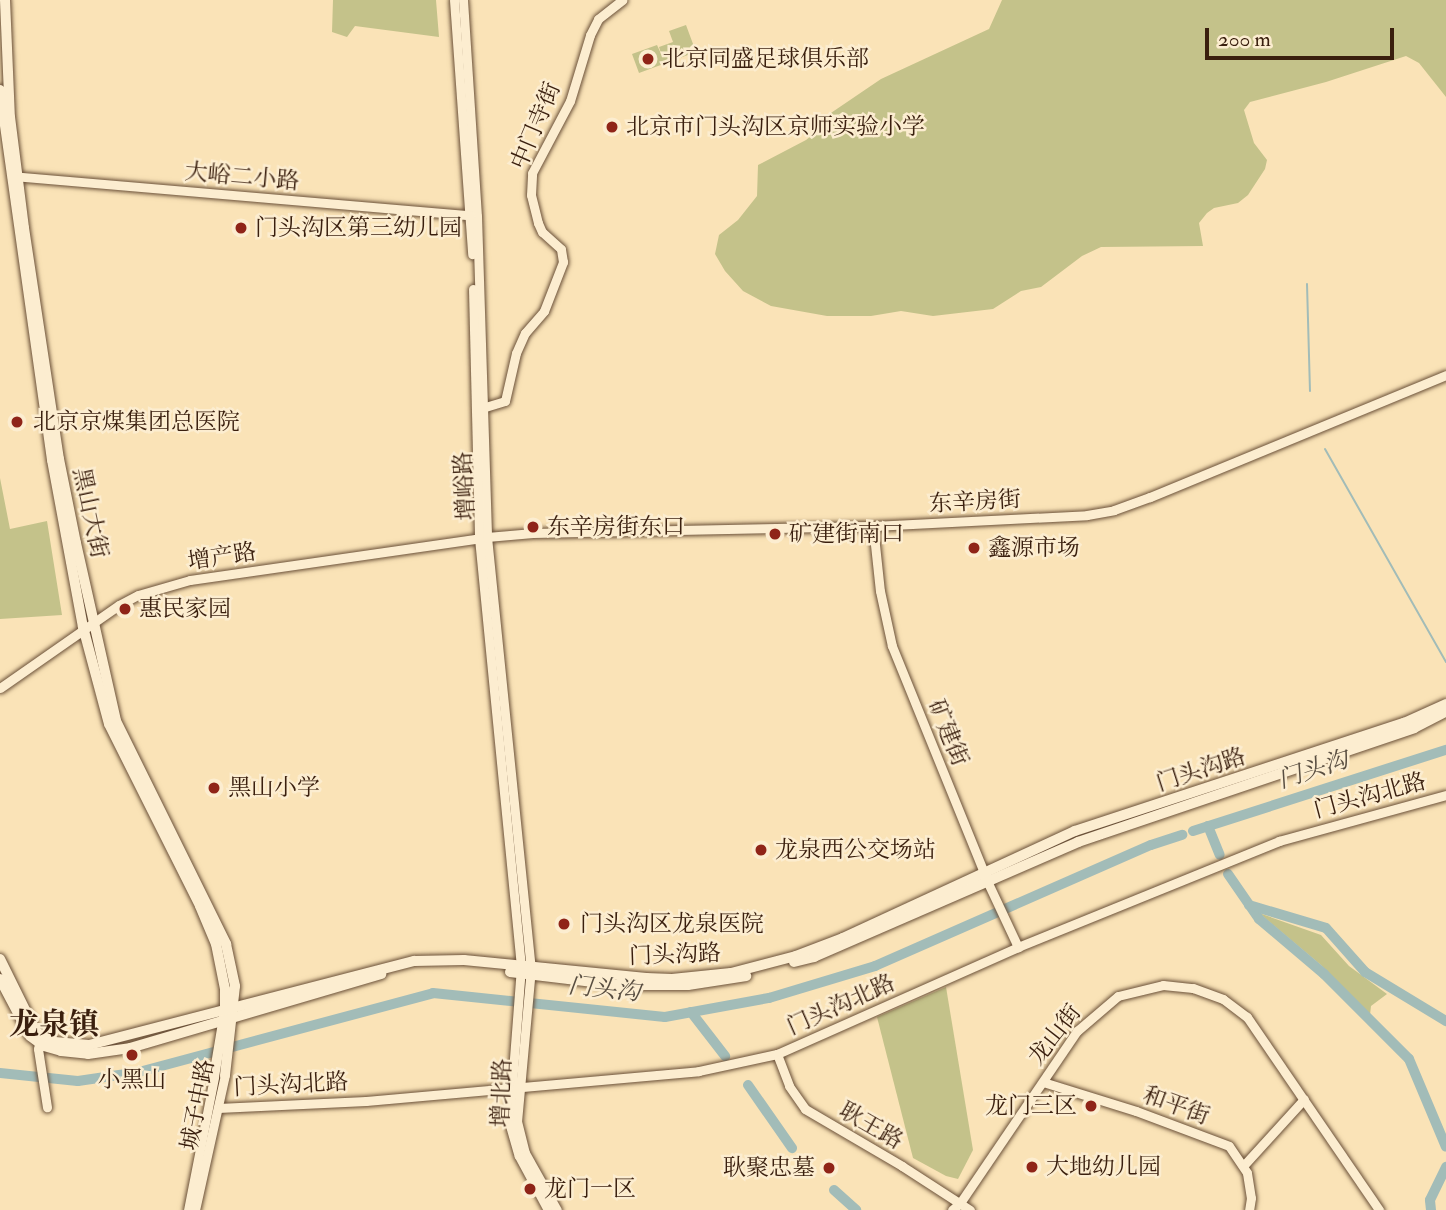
<!DOCTYPE html>
<meta charset="utf-8">
<style>
body{margin:0}
#map{position:relative;width:1446px;height:1210px;overflow:hidden;background:#fae3b7;font-family:"IM FELL Double Pica","Noto Serif SC",serif}
div>[style]{position:absolute}
[style*='--x']{left:calc(var(--x)*1px);top:calc(var(--y)*1px);width:calc(var(--w)*1px);rotate:calc(var(--a)*1deg)}
.green>*{inset:0;background:#c4c28a}
.stream>*{height:2px;margin:-1px;padding:0 1px;transform-origin:1px;border-radius:1px;background:#a2bcb8}
.river>*{height:10px;margin:-5px;padding:0 5px;transform-origin:5px;border-radius:5px;background:#a2bcb8}
.roads{filter:drop-shadow(0 0 2px #6a5038) drop-shadow(0 0 2px #6a5038)}
.tertiary>*{height:9px;margin:-4.5px;padding:0 4.5px;transform-origin:4.5px;border-radius:4.5px;background:#fcedd0}
.secondary>*{height:10px;margin:-5px;padding:0 5px;transform-origin:5px;border-radius:5px;background:#fcedd0}
.dots>*{width:19px;height:19px;translate:-50% -50%;box-sizing:border-box;border:4px solid #fcedd0;border-radius:50%}
span{translate:-50% -50%;white-space:nowrap;text-align:center;line-height:1.15;-webkit-text-stroke:5px #fcedd0;paint-order:stroke}
.poi-label{font-size:23px;color:#3a1f0e}
.left{translate:0 -50%;text-align:left}
.right{translate:-100% -50%;text-align:right}
.street-label{font-size:23px;color:#3a1f0e}
.water-label{font-size:24px;color:#594e41;font-style:italic}
.district-label{font-size:30px;color:#3a1f0e;font-weight:700}
.scale{position:absolute;left:1205px;top:28px;width:189px;height:32px;box-sizing:border-box;border:4px solid #3a1f0e;border-top:0;padding-left:9px;font-size:21px;line-height:24px;white-space:nowrap;color:#3a1f0e;-webkit-text-stroke:5px #fcedd0;paint-order:stroke}
</style>
<div id="map">
<div class="green">
<div style="clip-path:polygon(333px 0,436px 0,439px 37px,355px 26px,347px 37px,332px 32px)"></div>
<div style="clip-path:polygon(1002px 0,1446px 0,1446px 97px,1419px 63px,1406px 56px,1326px 82px,1250px 102px,1244px 110px,1254px 143px,1267px 160px,1265px 169px,1248px 195px,1238px 203px,1214px 208px,1207px 213px,1199px 223px,1203px 246px,1101px 247px,1082px 256px,1041px 287px,1021px 291px,993px 309px,933px 316px,901px 311px,871px 316px,827px 316px,771px 306px,743px 291px,725px 271px,715px 254px,719px 235px,738px 220px,757px 196px,758px 165px,806px 140px,821px 128px,825px 117px,881px 79px,989px 29px)"></div>
<div style="clip-path:polygon(686px 25px,696px 52px,639px 73px,632px 54px,657px 45px,662px 56px,659px 47px,673px 42px,669px 31px)"></div>
<div style="clip-path:polygon(0 478px,10px 529px,47px 521px,62px 615px,0 619px)"></div>
<div style="clip-path:polygon(1259px 913px,1321px 935px,1349px 966px,1387px 994px,1371px 1006px,1370px 1015px,1321px 965px)"></div>
<div style="clip-path:polygon(946px 987px,973px 1150px,958px 1179px,946px 1176px,913px 1158px,877px 1017px)"></div>
</div>
<div class="stream">
<div style="--x:1307;--y:284;--w:107;--a:88.4"></div>
<div style="--x:1325;--y:449;--w:245;--a:60.4"></div>
</div>
<div class="river">
<div style="--x:1208;--y:826;--w:31;--a:68"></div>
<div style="--x:1193;--y:831;--w:266;--a:-17.8"></div>
<div style="--x:1228;--y:874;--w:55;--a:55.4"></div>
<div style="--x:1259;--y:919;--w:85;--a:40.2"></div>
<div style="--x:1324;--y:974;--w:120;--a:45"></div>
<div style="--x:1409;--y:1059;--w:95;--a:67.2"></div>
<div style="--x:1249;--y:905;--w:80;--a:16.6"></div>
<div style="--x:1326;--y:928;--w:59;--a:48.4"></div>
<div style="--x:1365;--y:972;--w:95;--a:31.2"></div>
<div style="--x:691;--y:1012;--w:56;--a:52.3"></div>
<div style="--x:0;--y:1073;--w:78;--a:5.9"></div>
<div style="--x:78;--y:1081;--w:62;--a:-8.4"></div>
<div style="--x:139;--y:1072;--w:304;--a:-15"></div>
<div style="--x:433;--y:993;--w:233;--a:5.9"></div>
<div style="--x:665;--y:1017;--w:106;--a:-10.4"></div>
<div style="--x:769;--y:998;--w:111;--a:-16.8"></div>
<div style="--x:875;--y:966;--w:301;--a:-23.7"></div>
<div style="--x:1151;--y:845;--w:33;--a:-18"></div>
<div style="--x:748;--y:1085;--w:77;--a:55.1"></div>
<div style="--x:834;--y:1190;--w:30;--a:42"></div>
<div style="--x:1431;--y:1210;--w:10;--a:-96"></div>
<div style="--x:1430;--y:1200;--w:37;--a:-64"></div>
</div>
<div class="roads">
<div class="tertiary">
<div style="--x:454;--y:0;--w:255;--a:85.9"></div>
<div style="--x:463;--y:0;--w:216;--a:86.3"></div>
<div style="--x:477;--y:216;--w:321;--a:88.2"></div>
<div style="--x:487;--y:537;--w:433;--a:84.2"></div>
<div style="--x:531;--y:968;--w:154;--a:95.2"></div>
<div style="--x:517;--y:1121;--w:33;--a:76"></div>
<div style="--x:525;--y:1153;--w:65;--a:60.7"></div>
<div style="--x:12;--y:176;--w:460;--a:4.9"></div>
<div style="--x:473;--y:289;--w:249;--a:88.6"></div>
<div style="--x:479;--y:538;--w:431;--a:84.4"></div>
<div style="--x:521;--y:967;--w:155;--a:94.4"></div>
<div style="--x:509;--y:1122;--w:35;--a:74"></div>
<div style="--x:519;--y:1156;--w:61;--a:61.8"></div>
<div style="--x:482;--y:408;--w:24;--a:-17"></div>
<div style="--x:505;--y:401;--w:49;--a:-77.1"></div>
<div style="--x:516;--y:353;--w:22;--a:-66"></div>
<div style="--x:525;--y:333;--w:29;--a:-49"></div>
<div style="--x:544;--y:311;--w:53;--a:-68.8"></div>
<div style="--x:563;--y:262;--w:13;--a:-99"></div>
<div style="--x:561;--y:249;--w:25;--a:-138"></div>
<div style="--x:542;--y:232;--w:10;--a:-114"></div>
<div style="--x:538;--y:223;--w:29;--a:-104"></div>
<div style="--x:531;--y:195;--w:22;--a:-87"></div>
<div style="--x:532;--y:173;--w:81;--a:-62.2"></div>
<div style="--x:570;--y:101;--w:69;--a:-73.1"></div>
<div style="--x:590;--y:35;--w:18;--a:-63"></div>
<div style="--x:598;--y:19;--w:31;--a:-38"></div>
<div style="--x:873;--y:526;--w:65;--a:83.9"></div>
<div style="--x:880;--y:591;--w:56;--a:77.7"></div>
<div style="--x:892;--y:646;--w:256;--a:67.9"></div>
<div style="--x:988;--y:883;--w:71;--a:64.9"></div>
<div style="--x:0;--y:688;--w:145;--a:-34.9"></div>
<div style="--x:119;--y:605;--w:21;--a:-28"></div>
<div style="--x:138;--y:595;--w:54;--a:-16.1"></div>
<div style="--x:190;--y:580;--w:300;--a:-8.2"></div>
<div style="--x:487;--y:537;--w:46;--a:-5"></div>
<div style="--x:533;--y:533;--w:340;--a:-1.2"></div>
<div style="--x:873;--y:526;--w:214;--a:-2.9"></div>
<div style="--x:1087;--y:515;--w:27;--a:-10"></div>
<div style="--x:1114;--y:510;--w:38;--a:-20"></div>
<div style="--x:1150;--y:497;--w:320;--a:-22.4"></div>
<div style="--x:40;--y:1038;--w:11;--a:100"></div>
<div style="--x:38;--y:1049;--w:59;--a:81.2"></div>
<div style="--x:777;--y:1054;--w:34;--a:69"></div>
<div style="--x:789;--y:1086;--w:28;--a:55"></div>
<div style="--x:805;--y:1109;--w:113;--a:30.4"></div>
<div style="--x:902;--y:1166;--w:81;--a:32.9"></div>
<div style="--x:1043;--y:1082;--w:97;--a:17.3"></div>
<div style="--x:1136;--y:1111;--w:99;--a:20.6"></div>
<div style="--x:1229;--y:1146;--w:32;--a:56"></div>
<div style="--x:1247;--y:1173;--w:25;--a:81"></div>
<div style="--x:1251;--y:1198;--w:12;--a:99"></div>
<div style="--x:218;--y:1108;--w:148;--a:-2.7"></div>
<div style="--x:366;--y:1101;--w:334;--a:-5.1"></div>
<div style="--x:699;--y:1071;--w:80;--a:-12.3"></div>
<div style="--x:777;--y:1054;--w:264;--a:-23.9"></div>
<div style="--x:1018;--y:947;--w:282;--a:-22.1"></div>
<div style="--x:1279;--y:841;--w:173;--a:-15.4"></div>
<div style="--x:1244;--y:1165;--w:89;--a:-47.7"></div>
<div style="--x:188;--y:1210;--w:136;--a:-78.9"></div>
<div style="--x:195;--y:1210;--w:138;--a:-77.5"></div>
<div style="--x:952;--y:1210;--w:11;--a:-41"></div>
<div style="--x:960;--y:1203;--w:208;--a:-55.8"></div>
<div style="--x:1077;--y:1031;--w:54;--a:-40.5"></div>
<div style="--x:1118;--y:996;--w:46;--a:-13.7"></div>
<div style="--x:1163;--y:985;--w:30;--a:6"></div>
<div style="--x:1193;--y:988;--w:32;--a:20"></div>
<div style="--x:1223;--y:999;--w:30;--a:37"></div>
<div style="--x:1247;--y:1017;--w:234;--a:55.6"></div>
</div>
<div class="secondary">
<div style="--x:5;--y:0;--w:117;--a:87.6"></div>
<div style="--x:10;--y:117;--w:112;--a:82.8"></div>
<div style="--x:24;--y:228;--w:234;--a:81.4"></div>
<div style="--x:59;--y:459;--w:86;--a:78.6"></div>
<div style="--x:76;--y:543;--w:182;--a:77.3"></div>
<div style="--x:116;--y:721;--w:249;--a:63.7"></div>
<div style="--x:226;--y:944;--w:43;--a:77.9"></div>
<div style="--x:235;--y:986;--w:90;--a:96.4"></div>
<div style="--x:0;--y:90;--w:374;--a:82"></div>
<div style="--x:52;--y:460;--w:170;--a:79.5"></div>
<div style="--x:83;--y:627;--w:100;--a:75"></div>
<div style="--x:109;--y:724;--w:203;--a:63.4"></div>
<div style="--x:200;--y:906;--w:41;--a:67.2"></div>
<div style="--x:216;--y:944;--w:46;--a:78.7"></div>
<div style="--x:225;--y:989;--w:22;--a:90"></div>
<div style="--x:225;--y:1011;--w:67;--a:99.5"></div>
<div style="--x:0;--y:959;--w:81;--a:63.7"></div>
<div style="--x:36;--y:1032;--w:21;--a:28"></div>
<div style="--x:55;--y:1042;--w:34;--a:5"></div>
<div style="--x:89;--y:1045;--w:336;--a:-14.5"></div>
<div style="--x:414;--y:961;--w:50;--a:-1.1"></div>
<div style="--x:464;--y:960;--w:183;--a:5.6"></div>
<div style="--x:646;--y:978;--w:26;--a:2"></div>
<div style="--x:672;--y:979;--w:59;--a:-5.8"></div>
<div style="--x:731;--y:973;--w:67;--a:-14.7"></div>
<div style="--x:796;--y:956;--w:50;--a:-21"></div>
<div style="--x:843;--y:938;--w:255;--a:-24.8"></div>
<div style="--x:1075;--y:831;--w:346;--a:-18.2"></div>
<div style="--x:1404;--y:723;--w:46;--a:-24.3"></div>
<div style="--x:794;--y:962;--w:21;--a:-14"></div>
<div style="--x:814;--y:957;--w:288;--a:-23.5"></div>
<div style="--x:1078;--y:842;--w:355;--a:-18.7"></div>
<div style="--x:1414;--y:728;--w:36;--a:-27"></div>
<div style="--x:510;--y:972;--w:109;--a:6.9"></div>
<div style="--x:618;--y:985;--w:70;--a:0"></div>
<div style="--x:688;--y:985;--w:59;--a:-8.8"></div>
<div style="--x:0;--y:979;--w:64;--a:62.2"></div>
<div style="--x:30;--y:1036;--w:17;--a:36"></div>
<div style="--x:44;--y:1046;--w:18;--a:16"></div>
<div style="--x:61;--y:1051;--w:27;--a:6"></div>
<div style="--x:88;--y:1054;--w:42;--a:-8.1"></div>
<div style="--x:130;--y:1048;--w:262;--a:-16.4"></div>
</div>
</div>
<div class="dots">
<div style="left:648px;top:59px;background:#8f2418"></div>
<div style="left:612px;top:127px;background:#8f2418"></div>
<div style="left:241px;top:228px;background:#8f2418"></div>
<div style="left:17px;top:422px;background:#8f2418"></div>
<div style="left:533px;top:527px;background:#8f2418"></div>
<div style="left:775px;top:534px;background:#8f2418"></div>
<div style="left:974px;top:548px;background:#8f2418"></div>
<div style="left:125px;top:609px;background:#8f2418"></div>
<div style="left:214px;top:788px;background:#8f2418"></div>
<div style="left:761px;top:850px;background:#8f2418"></div>
<div style="left:564px;top:924px;background:#8f2418"></div>
<div style="left:132px;top:1055px;background:#8f2418"></div>
<div style="left:1091px;top:1106px;background:#8f2418"></div>
<div style="left:1032px;top:1167px;background:#8f2418"></div>
<div style="left:829px;top:1168px;background:#8f2418"></div>
<div style="left:530px;top:1189px;background:#8f2418"></div>
</div>
<div class="poi-label">
<span class="left" style="left:662px;top:59px">北京同盛足球俱乐部</span>
<span class="left" style="left:626px;top:127px">北京市门头沟区京师实验小学</span>
<span class="left" style="left:255px;top:228px">门头沟区第三幼儿园</span>
<span class="left" style="left:33px;top:422px">北京京煤集团总医院</span>
<span class="left" style="left:547px;top:527px">东辛房街东口</span>
<span class="left" style="left:789px;top:534px">矿建街南口</span>
<span class="left" style="left:988px;top:548px">鑫源市场</span>
<span class="left" style="left:139px;top:609px">惠民家园</span>
<span class="left" style="left:228px;top:788px">黑山小学</span>
<span class="left" style="left:775px;top:850px">龙泉西公交场站</span>
<span class="left" style="left:580px;top:924px">门头沟区龙泉医院</span>
<span style="left:132px;top:1080px">小黑山</span>
<span class="right" style="left:1077px;top:1106px">龙门三区</span>
<span class="left" style="left:1046px;top:1167px">大地幼儿园</span>
<span class="right" style="left:815px;top:1168px">耿聚忠墓</span>
<span class="left" style="left:544px;top:1189px">龙门一区</span>
</div>
<div class="street-label">
<span style="left:536px;top:126px;rotate:-67deg">中门寺街</span>
<span style="left:242px;top:177px;rotate:5deg">大峪二小路</span>
<span style="left:465px;top:486px;rotate:-93deg">增峪路</span>
<span style="left:975px;top:502px;rotate:-3deg">东辛房街</span>
<span style="left:90px;top:513px;rotate:78deg">黑山大街</span>
<span style="left:222px;top:557px;rotate:-9deg">增产路</span>
<span style="left:948px;top:733px;rotate:68deg">矿建街</span>
<span style="left:1201px;top:770px;rotate:-18deg">门头沟路</span>
<span style="left:1370px;top:796px;rotate:-15deg">门头沟北路</span>
<span style="left:675px;top:955px;rotate:-2deg">门头沟路</span>
<span style="left:841px;top:1005px;rotate:-24deg">门头沟北路</span>
<span style="left:1055px;top:1035px;rotate:-52deg">龙山街</span>
<span style="left:291px;top:1085px;rotate:-3deg">门头沟北路</span>
<span style="left:502px;top:1093px;rotate:-88deg">增北路</span>
<span style="left:198px;top:1105px;rotate:-79deg">城子中路</span>
<span style="left:1176px;top:1106px;rotate:20deg">和平街</span>
<span style="left:871px;top:1126px;rotate:30deg">耿王路</span>
</div>
<div class="water-label">
<span style="left:1313px;top:770px;rotate:-18deg">门头沟</span>
<span style="left:604px;top:989px;rotate:6deg">门头沟</span>
</div>
<div class="district-label">
<span style="left:54px;top:1025px">龙泉镇</span>
</div>
<div class="scale">200 m</div>
</div>
